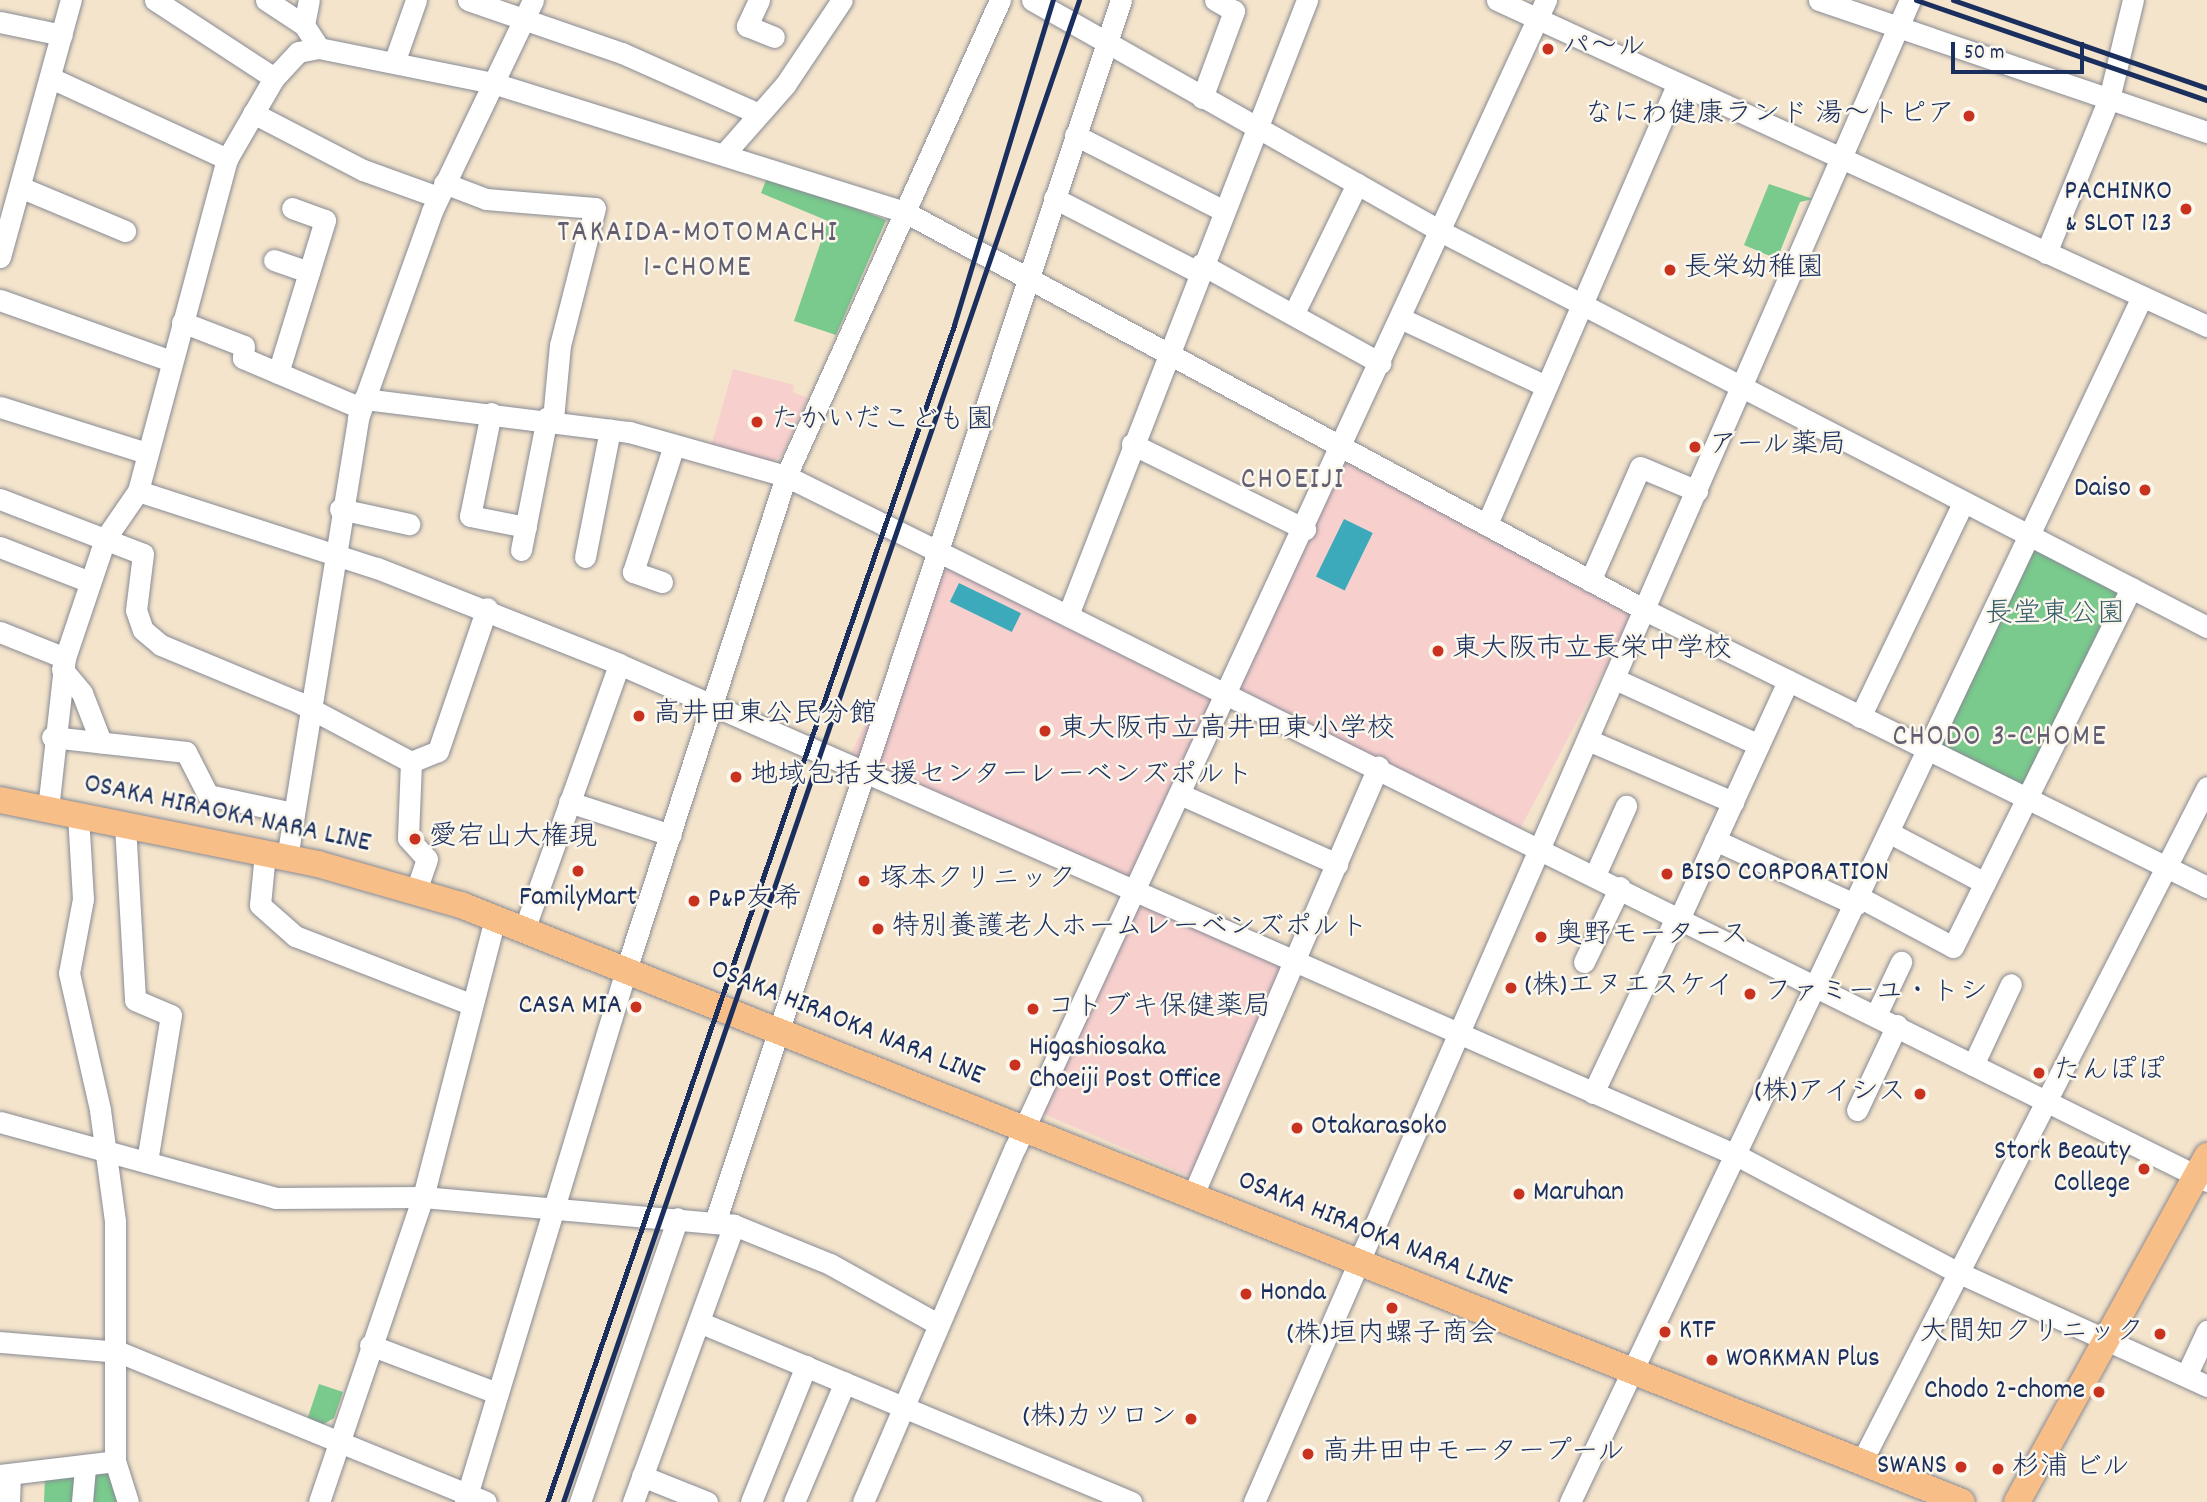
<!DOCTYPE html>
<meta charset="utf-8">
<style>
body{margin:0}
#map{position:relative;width:2207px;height:1502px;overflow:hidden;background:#f4e4cb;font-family:Dekko,"Klee One",sans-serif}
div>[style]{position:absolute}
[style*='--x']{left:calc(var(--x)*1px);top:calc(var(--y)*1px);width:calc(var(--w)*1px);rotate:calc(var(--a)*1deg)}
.built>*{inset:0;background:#f7d0ce;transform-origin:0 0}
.green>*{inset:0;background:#79ca8c;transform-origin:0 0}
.water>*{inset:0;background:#3caabb;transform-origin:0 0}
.roads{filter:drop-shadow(0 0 2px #888a94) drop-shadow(0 0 2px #888a94)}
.minor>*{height:21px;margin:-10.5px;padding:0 10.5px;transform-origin:10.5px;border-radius:10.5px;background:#fff}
.major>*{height:26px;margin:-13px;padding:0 13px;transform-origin:13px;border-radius:13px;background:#f7be88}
.rail>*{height:5px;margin:-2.5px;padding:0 2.5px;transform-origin:2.5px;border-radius:2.5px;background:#1b2f5e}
.dots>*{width:19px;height:19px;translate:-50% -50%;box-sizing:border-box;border:4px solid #fbf7ec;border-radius:50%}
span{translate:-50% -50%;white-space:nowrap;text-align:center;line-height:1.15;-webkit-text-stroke:5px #fbf7ec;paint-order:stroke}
.poi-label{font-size:28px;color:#1b2f5e}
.left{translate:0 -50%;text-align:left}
.right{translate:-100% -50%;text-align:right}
.park-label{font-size:28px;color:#375e6c}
.street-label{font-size:28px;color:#1b2f5e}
.neighbourhood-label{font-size:30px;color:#635e71;letter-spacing:2px}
.scale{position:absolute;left:1951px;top:42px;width:133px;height:32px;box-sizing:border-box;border:4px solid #1b2f5e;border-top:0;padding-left:9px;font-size:21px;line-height:24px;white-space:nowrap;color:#1b2f5e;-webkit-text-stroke:5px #fbf7ec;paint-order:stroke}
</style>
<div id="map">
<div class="built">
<div style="clip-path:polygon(733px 369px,794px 385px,793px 392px,808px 398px,782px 456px,770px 463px,711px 447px)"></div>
<div style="left:1347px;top:462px;width:325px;height:250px;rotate:28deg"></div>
<div style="left:944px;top:563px;width:306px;height:215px;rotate:26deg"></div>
<div style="clip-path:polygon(1145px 907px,1285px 967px,1191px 1177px,1044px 1114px,1136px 910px)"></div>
</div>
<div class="green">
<div style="clip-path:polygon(768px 175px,886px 220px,836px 335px,794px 321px,828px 221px,761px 193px)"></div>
<div style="clip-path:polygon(1769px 184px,1813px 199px,1800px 202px,1777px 259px,1744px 245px)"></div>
<div style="left:2032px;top:546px;width:102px;height:223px;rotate:27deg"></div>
<div style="clip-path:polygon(319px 1384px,343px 1392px,334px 1418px,322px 1425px,307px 1420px)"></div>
<div style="clip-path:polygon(110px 1470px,120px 1502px,44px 1502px,45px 1476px)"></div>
</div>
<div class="water">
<div style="left:1344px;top:519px;width:32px;height:64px;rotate:26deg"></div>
<div style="left:959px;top:583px;width:69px;height:21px;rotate:26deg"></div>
</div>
<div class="roads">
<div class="minor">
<div style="--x:155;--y:0;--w:142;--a:33.2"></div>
<div style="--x:266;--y:0;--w:45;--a:33.3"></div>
<div style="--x:304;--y:25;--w:27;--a:57"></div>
<div style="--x:468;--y:0;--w:163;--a:19"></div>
<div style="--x:622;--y:53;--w:150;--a:24"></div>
<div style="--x:759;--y:0;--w:29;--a:115"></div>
<div style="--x:747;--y:26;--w:29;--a:22"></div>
<div style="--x:1032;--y:0;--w:469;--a:29.5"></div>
<div style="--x:1440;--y:231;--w:863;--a:27.31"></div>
<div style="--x:1497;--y:0;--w:781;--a:24.66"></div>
<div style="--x:1819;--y:0;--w:410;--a:18.8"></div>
<div style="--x:0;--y:22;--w:63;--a:11.8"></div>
<div style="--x:304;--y:25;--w:25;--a:-79"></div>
<div style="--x:395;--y:60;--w:64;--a:-70.7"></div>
<div style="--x:51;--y:78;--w:194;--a:24.7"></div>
<div style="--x:1202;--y:98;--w:93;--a:-69.8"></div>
<div style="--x:1234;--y:11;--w:22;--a:-150"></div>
<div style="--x:253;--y:113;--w:124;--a:27.4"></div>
<div style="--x:363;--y:170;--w:80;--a:19.8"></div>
<div style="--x:1075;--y:135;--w:167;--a:27"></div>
<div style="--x:725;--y:153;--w:91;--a:-48.6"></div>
<div style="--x:785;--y:85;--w:102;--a:-56.2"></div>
<div style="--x:444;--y:183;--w:45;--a:20.9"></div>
<div style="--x:486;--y:199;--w:109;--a:4.7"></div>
<div style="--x:595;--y:208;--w:141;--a:104.3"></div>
<div style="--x:560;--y:345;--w:74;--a:95.4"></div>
<div style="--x:20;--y:187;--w:114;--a:22.7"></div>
<div style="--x:1054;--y:198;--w:162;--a:27.2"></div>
<div style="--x:2046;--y:253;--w:166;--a:-67.8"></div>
<div style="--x:2109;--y:99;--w:102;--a:-76.4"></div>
<div style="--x:0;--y:257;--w:267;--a:-74.6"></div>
<div style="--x:274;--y:260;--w:37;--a:19"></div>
<div style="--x:1201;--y:264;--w:205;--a:28.9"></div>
<div style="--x:0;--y:300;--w:182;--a:19.6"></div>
<div style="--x:1294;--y:313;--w:144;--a:-64"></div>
<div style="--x:1400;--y:318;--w:161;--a:25"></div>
<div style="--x:182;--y:322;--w:66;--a:21.2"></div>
<div style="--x:244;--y:346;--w:12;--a:95"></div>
<div style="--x:243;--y:358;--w:128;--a:23"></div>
<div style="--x:278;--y:373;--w:160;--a:-72.9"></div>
<div style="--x:325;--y:220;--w:35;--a:-160"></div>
<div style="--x:364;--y:399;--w:267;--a:7.1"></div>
<div style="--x:629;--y:432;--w:163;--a:15.7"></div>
<div style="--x:786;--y:476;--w:1586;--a:26.39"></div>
<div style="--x:0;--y:407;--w:154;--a:17.4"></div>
<div style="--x:491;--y:413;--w:105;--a:101.5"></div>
<div style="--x:470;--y:516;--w:57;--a:11.1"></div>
<div style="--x:1132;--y:444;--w:193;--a:26.2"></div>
<div style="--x:138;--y:491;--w:251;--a:17.9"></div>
<div style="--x:377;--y:568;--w:260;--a:21.6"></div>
<div style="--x:619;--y:664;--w:1220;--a:23.73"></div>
<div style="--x:1736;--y:1155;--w:248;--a:27.9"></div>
<div style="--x:1955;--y:1271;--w:277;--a:24.5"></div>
<div style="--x:0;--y:499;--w:153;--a:21"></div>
<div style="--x:143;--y:554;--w:56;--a:97.1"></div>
<div style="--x:136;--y:610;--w:21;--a:71"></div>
<div style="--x:143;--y:630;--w:23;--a:40"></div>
<div style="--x:161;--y:645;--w:148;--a:22.6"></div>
<div style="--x:298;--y:702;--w:128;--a:28"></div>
<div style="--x:411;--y:762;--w:29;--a:-22"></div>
<div style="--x:438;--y:751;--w:151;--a:-71.1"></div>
<div style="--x:340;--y:509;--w:71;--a:12.3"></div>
<div style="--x:1487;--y:524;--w:479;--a:-66.6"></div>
<div style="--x:0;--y:547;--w:93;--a:21.3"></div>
<div style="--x:521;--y:550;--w:135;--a:-78.9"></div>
<div style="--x:585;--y:557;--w:130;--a:-78.9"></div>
<div style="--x:1590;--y:581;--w:124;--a:-66.3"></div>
<div style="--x:1640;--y:467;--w:62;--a:22.8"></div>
<div style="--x:662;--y:582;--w:31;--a:-161"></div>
<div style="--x:633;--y:572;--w:133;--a:-72.1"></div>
<div style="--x:1068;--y:615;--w:660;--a:-68.76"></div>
<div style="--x:0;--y:632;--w:70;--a:21.8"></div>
<div style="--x:62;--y:669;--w:31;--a:50"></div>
<div style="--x:82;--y:693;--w:53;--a:68.8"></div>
<div style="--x:1615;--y:679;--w:158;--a:24.6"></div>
<div style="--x:1860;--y:717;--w:237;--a:-64.3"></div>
<div style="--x:52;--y:737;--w:135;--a:6.4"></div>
<div style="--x:186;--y:752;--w:48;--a:62.9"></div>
<div style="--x:208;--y:795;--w:87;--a:12"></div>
<div style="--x:1588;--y:740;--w:158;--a:23.2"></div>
<div style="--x:411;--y:762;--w:76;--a:92.3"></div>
<div style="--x:408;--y:838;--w:28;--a:48"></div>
<div style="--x:427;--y:859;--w:34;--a:109"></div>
<div style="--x:1182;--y:795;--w:170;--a:24"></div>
<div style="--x:569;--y:802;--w:107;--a:17.9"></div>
<div style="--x:48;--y:809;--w:152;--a:-83.6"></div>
<div style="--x:65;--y:658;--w:126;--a:-71.4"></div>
<div style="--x:105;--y:539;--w:58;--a:-55.5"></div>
<div style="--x:138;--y:491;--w:344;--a:-75"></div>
<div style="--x:227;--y:159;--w:94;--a:-59.9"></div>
<div style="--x:274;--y:78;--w:35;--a:-47"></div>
<div style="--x:298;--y:52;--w:21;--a:-11"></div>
<div style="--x:319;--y:48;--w:177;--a:11.4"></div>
<div style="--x:493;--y:83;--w:432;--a:17.4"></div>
<div style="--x:905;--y:212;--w:840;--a:28.27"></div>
<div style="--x:1645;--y:610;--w:627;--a:26.24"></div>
<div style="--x:78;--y:815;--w:84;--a:86.6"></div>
<div style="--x:83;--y:899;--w:75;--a:100.7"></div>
<div style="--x:69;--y:973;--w:140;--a:77.2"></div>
<div style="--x:100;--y:1110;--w:112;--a:82.3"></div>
<div style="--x:115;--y:1221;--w:240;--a:90"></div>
<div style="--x:115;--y:1461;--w:43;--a:72.4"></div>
<div style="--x:125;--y:825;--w:175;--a:86.7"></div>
<div style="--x:135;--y:1000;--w:39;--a:23"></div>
<div style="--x:171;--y:1015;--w:149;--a:99.3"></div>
<div style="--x:1890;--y:833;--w:107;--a:27.8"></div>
<div style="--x:1715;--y:840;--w:155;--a:24.7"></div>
<div style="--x:265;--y:853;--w:52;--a:95.5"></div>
<div style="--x:260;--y:905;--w:47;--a:41.5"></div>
<div style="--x:295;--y:936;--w:188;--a:21.2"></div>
<div style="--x:287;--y:858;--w:446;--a:-80.8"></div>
<div style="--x:358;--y:418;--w:220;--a:-70.3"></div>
<div style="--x:432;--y:211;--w:234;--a:-64.4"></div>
<div style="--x:1595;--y:875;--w:76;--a:-65.8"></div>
<div style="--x:1859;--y:897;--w:106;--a:28"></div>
<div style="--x:1953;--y:947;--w:401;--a:-63.6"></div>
<div style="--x:1680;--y:917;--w:260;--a:-65.4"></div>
<div style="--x:524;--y:930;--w:282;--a:-70.3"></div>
<div style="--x:1584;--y:962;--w:83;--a:-64.4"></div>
<div style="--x:1876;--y:1015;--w:59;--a:-64.7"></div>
<div style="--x:1973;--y:1065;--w:89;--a:-64.9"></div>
<div style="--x:1593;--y:1093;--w:197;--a:-64.7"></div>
<div style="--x:1857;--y:1110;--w:94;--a:-64.8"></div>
<div style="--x:0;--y:1122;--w:285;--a:15.4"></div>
<div style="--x:275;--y:1198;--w:148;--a:-0.4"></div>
<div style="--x:423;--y:1197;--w:312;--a:5.1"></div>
<div style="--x:734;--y:1225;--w:104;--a:22.1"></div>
<div style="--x:830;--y:1264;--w:121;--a:29.1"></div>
<div style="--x:1192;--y:1197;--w:469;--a:-66.6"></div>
<div style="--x:715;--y:1222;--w:1288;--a:-71.62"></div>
<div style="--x:699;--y:1322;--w:468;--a:22.6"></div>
<div style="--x:0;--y:1342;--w:119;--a:4.8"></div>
<div style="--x:119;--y:1352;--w:396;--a:22.2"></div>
<div style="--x:370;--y:1345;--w:136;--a:20.7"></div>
<div style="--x:2186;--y:1376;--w:50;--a:-65"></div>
<div style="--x:1862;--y:1461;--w:757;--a:-62.89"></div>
<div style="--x:0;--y:1475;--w:116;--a:-6.9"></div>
<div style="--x:642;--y:1476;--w:70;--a:21.8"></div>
<div style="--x:9;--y:1502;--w:28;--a:-88"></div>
<div style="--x:82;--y:1502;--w:36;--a:-85"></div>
<div style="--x:319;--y:1502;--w:322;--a:-71.2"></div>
<div style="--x:423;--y:1197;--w:287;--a:-75.5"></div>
<div style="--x:465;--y:1502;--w:556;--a:-73.16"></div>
<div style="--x:626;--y:970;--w:519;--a:-72.05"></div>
<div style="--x:786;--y:476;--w:522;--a:-65.79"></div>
<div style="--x:580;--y:1502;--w:300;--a:-71"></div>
<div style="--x:633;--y:1502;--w:295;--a:-70"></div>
<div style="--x:751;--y:1502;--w:147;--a:-68"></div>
<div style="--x:794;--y:1502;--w:130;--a:-67"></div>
<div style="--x:863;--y:1502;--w:385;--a:-66.8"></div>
<div style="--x:1015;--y:1148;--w:1265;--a:-65.18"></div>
<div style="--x:1254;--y:1502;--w:1639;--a:-66.41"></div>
<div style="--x:1570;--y:1502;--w:1334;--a:-64.61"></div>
</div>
<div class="major">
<div style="--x:0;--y:800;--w:324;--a:11.4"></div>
<div style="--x:318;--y:864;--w:149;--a:16"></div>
<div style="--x:461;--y:905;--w:1615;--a:21.69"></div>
<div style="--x:2017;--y:1502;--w:395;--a:-61.2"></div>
</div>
</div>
<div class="rail">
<div style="--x:1916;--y:0;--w:308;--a:19"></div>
<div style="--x:1953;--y:0;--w:269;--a:19.1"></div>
<div style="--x:547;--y:1502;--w:1245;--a:-70.92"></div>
<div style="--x:954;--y:325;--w:340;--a:-73.1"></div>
<div style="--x:563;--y:1502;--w:1588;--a:-71.04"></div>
</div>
<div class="dots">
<div style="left:1548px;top:49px;background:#c8321e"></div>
<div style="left:1969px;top:116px;background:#c8321e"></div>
<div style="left:2186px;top:209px;background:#c8321e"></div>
<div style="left:1670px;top:270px;background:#c8321e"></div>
<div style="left:757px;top:422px;background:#c8321e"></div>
<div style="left:1695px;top:447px;background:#c8321e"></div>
<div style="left:2145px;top:490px;background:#c8321e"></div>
<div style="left:1438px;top:651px;background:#c8321e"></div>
<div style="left:639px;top:716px;background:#c8321e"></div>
<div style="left:1045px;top:731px;background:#c8321e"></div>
<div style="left:736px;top:777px;background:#c8321e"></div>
<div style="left:415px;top:839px;background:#c8321e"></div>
<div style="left:578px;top:871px;background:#c8321e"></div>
<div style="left:1667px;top:874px;background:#c8321e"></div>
<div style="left:864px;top:881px;background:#c8321e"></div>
<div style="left:694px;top:901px;background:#c8321e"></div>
<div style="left:878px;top:929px;background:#c8321e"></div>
<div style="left:1541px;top:937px;background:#c8321e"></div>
<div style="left:1511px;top:988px;background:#c8321e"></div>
<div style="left:1750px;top:994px;background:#c8321e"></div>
<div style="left:636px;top:1007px;background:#c8321e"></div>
<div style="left:1033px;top:1009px;background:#c8321e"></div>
<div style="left:1015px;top:1065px;background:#c8321e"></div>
<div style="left:2039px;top:1073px;background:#c8321e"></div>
<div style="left:1920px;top:1094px;background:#c8321e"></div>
<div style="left:1297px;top:1128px;background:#c8321e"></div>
<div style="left:2144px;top:1169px;background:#c8321e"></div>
<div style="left:1519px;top:1194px;background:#c8321e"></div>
<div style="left:1246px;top:1294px;background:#c8321e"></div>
<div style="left:1392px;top:1308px;background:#c8321e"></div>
<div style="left:1665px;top:1332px;background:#c8321e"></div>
<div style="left:2160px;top:1334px;background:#c8321e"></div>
<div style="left:1712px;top:1360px;background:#c8321e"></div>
<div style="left:2099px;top:1392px;background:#c8321e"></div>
<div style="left:1191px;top:1419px;background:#c8321e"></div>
<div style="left:1308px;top:1454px;background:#c8321e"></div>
<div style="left:1961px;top:1467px;background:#c8321e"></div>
<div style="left:1998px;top:1469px;background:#c8321e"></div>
</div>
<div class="poi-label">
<span class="left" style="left:1562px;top:49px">パ〜ル</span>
<span class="right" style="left:1955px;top:116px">なにわ健康ランド 湯～トピア</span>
<span class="right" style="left:2172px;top:209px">PACHINKO<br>&amp; SLOT 123</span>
<span class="left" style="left:1684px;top:270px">長栄幼稚園</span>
<span class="left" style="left:771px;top:422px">たかいだこども園</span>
<span class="left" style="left:1709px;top:447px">アール薬局</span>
<span class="right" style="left:2131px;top:490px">Daiso</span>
<span class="left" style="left:1452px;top:651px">東大阪市立長栄中学校</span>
<span class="left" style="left:653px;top:716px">高井田東公民分館</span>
<span class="left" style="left:1059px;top:731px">東大阪市立高井田東小学校</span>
<span class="left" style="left:750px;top:777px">地域包括支援センターレーベンズポルト</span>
<span class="left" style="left:429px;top:839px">愛宕山大権現</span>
<span class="left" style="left:1681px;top:874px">BISO CORPORATION</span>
<span class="left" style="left:880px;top:881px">塚本クリニック</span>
<span style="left:578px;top:899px">FamilyMart</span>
<span class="left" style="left:708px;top:901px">P&amp;P友希</span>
<span class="left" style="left:892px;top:929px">特別養護老人ホームレーベンズポルト</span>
<span class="left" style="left:1555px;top:937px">奥野モータース</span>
<span class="left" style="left:1525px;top:988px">(株)エヌエスケイ</span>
<span class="left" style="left:1764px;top:994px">ファミーユ・トシ</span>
<span class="right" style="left:622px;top:1007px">CASA MIA</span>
<span class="left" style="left:1047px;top:1009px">コトブキ保健薬局</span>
<span class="left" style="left:1029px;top:1065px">Higashiosaka<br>Choeiji Post Office</span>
<span class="left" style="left:2053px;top:1073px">たんぽぽ</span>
<span class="right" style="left:1906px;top:1094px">(株)アイシス</span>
<span class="left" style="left:1311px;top:1128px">Otakarasoko</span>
<span class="right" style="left:2130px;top:1169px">Stork Beauty<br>College</span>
<span class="left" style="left:1533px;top:1194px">Maruhan</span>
<span class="left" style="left:1260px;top:1294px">Honda</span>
<span class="left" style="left:1679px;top:1332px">KTF</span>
<span class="right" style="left:2144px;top:1334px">大間知クリニック</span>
<span style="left:1392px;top:1336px">(株)垣内螺子商会</span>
<span class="left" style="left:1726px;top:1360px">WORKMAN Plus</span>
<span class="right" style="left:2085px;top:1392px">Chodo 2-chome</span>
<span class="right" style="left:1177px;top:1419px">(株)カツロン</span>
<span class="left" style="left:1322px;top:1454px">高井田中モータープール</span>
<span class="right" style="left:1947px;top:1467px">SWANS</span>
<span class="left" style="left:2012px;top:1469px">杉浦 ビル</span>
</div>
<div class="park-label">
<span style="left:2055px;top:616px">長堂東公園</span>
</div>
<div class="street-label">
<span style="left:227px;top:815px;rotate:12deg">OSAKA HIRAOKA NARA LINE</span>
<span style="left:847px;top:1024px;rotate:22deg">OSAKA HIRAOKA NARA LINE</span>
<span style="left:1374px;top:1235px;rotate:22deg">OSAKA HIRAOKA NARA LINE</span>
</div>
<div class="neighbourhood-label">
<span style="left:698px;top:252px">TAKAIDA-MOTOMACHI<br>1-CHOME</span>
<span style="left:1293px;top:482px">CHOEIJI</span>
<span style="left:2000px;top:739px">CHODO 3-CHOME</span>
</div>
<div class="scale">50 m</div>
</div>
